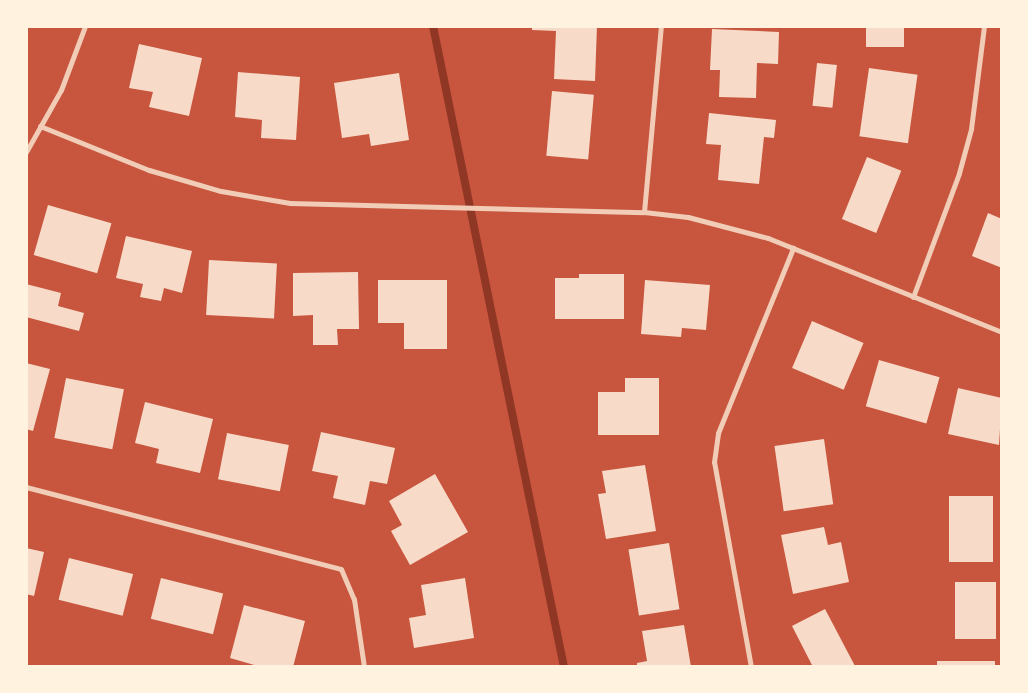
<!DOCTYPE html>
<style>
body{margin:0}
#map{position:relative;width:1028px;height:693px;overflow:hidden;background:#c8553d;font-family:"Work Sans",sans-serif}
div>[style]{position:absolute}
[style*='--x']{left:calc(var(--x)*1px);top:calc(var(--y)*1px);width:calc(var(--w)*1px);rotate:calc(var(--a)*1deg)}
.stream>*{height:8px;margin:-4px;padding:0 4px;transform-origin:4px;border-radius:4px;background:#8f3625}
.building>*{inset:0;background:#f7dbc8;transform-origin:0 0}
.minor>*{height:5px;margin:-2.5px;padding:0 2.5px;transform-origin:2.5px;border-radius:2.5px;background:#f1ccb7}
span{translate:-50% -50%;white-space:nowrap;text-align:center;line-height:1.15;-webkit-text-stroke:4.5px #fff3e0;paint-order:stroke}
.frame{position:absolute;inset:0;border:28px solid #fff3e0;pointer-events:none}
</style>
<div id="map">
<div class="stream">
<div style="--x:433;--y:26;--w:654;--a:78.45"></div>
</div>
<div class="building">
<div style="clip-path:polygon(532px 26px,597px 26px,595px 81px,554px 79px,556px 31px,532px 30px)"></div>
<div style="left:866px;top:26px;width:38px;height:21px"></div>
<div style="clip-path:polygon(712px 29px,779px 32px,778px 64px,757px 63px,756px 98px,719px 97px,720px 70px,710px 70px)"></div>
<div style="clip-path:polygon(139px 44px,202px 58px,189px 116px,149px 107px,153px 92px,129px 88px)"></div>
<div style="left:817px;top:63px;width:20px;height:43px;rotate:6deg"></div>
<div style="left:869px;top:68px;width:49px;height:69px;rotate:8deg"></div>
<div style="clip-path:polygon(238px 72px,300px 77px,296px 140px,261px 138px,262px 120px,235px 117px)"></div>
<div style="clip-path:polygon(399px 73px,409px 140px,371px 146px,369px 134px,342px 138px,334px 83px)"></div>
<div style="left:552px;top:91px;width:42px;height:65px;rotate:5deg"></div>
<div style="clip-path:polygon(709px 113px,776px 120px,774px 138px,764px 137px,759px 184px,718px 180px,721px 145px,706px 144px)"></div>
<div style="left:867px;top:157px;width:37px;height:67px;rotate:22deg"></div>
<div style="left:48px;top:205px;width:66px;height:52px;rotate:16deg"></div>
<div style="clip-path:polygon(988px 213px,1002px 219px,1002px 268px,972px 256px)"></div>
<div style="clip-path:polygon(126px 236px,192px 251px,182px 293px,164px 288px,161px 301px,140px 297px,143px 284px,116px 278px)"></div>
<div style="left:209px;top:260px;width:68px;height:55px;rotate:3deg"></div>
<div style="clip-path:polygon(358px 272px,359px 329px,337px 329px,338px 345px,313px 345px,313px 315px,293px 316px,293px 273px)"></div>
<div style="clip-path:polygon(579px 274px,624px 274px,624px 319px,555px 319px,555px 278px,579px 278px)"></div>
<div style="clip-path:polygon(378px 280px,447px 280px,447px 349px,404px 349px,404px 323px,378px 323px)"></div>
<div style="clip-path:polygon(645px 280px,710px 285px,706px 330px,682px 328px,681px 337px,641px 334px)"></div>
<div style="clip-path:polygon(26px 284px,61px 293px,58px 306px,84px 313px,79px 331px,26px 317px)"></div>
<div style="left:812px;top:321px;width:56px;height:51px;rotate:23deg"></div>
<div style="left:879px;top:360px;width:63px;height:48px;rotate:16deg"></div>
<div style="clip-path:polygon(26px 363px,50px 369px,33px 431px,26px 429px)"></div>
<div style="left:66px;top:378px;width:59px;height:61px;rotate:11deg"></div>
<div style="clip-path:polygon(625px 378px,659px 378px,659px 435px,598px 435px,598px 392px,625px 392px)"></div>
<div style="clip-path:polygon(958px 388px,1002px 398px,999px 445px,948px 434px)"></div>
<div style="clip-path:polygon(145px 402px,213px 419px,200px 473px,156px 463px,159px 449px,135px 443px)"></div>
<div style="clip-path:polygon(321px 432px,395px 448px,387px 484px,370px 481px,365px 505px,333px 498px,338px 476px,312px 471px)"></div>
<div style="left:227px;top:433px;width:63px;height:47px;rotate:11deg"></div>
<div style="left:824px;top:439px;width:66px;height:50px;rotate:82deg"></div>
<div style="clip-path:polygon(645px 465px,656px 531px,606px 539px,598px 494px,606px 493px,602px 471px)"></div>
<div style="clip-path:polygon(435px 474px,468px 532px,410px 565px,391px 531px,402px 525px,389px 501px)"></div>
<div style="left:949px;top:496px;width:44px;height:66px"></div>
<div style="clip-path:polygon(824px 527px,828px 545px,841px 542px,849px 582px,793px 594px,781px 535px)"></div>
<div style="left:669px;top:543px;width:67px;height:41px;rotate:81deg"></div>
<div style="clip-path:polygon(26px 548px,44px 552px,34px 596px,26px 594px)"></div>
<div style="left:69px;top:558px;width:66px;height:43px;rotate:14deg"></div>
<div style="left:161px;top:578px;width:64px;height:42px;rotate:14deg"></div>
<div style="clip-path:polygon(465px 578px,474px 638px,414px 648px,409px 618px,426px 615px,421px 585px)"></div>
<div style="left:955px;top:582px;width:41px;height:57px"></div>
<div style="clip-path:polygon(244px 605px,305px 621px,293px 667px,261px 667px,230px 658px)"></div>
<div style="clip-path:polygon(825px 609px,855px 666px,854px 667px,813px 667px,792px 626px)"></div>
<div style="clip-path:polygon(684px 625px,691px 667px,637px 667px,637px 663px,647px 661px,642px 631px)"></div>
<div style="left:937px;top:661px;width:58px;height:6px"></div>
</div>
<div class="minor">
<div style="--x:40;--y:126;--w:118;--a:22"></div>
<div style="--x:149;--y:170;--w:75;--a:16.3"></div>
<div style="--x:221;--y:191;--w:70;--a:9.9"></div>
<div style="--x:290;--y:203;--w:354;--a:1.5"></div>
<div style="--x:644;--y:212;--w:44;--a:6.5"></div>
<div style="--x:688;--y:217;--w:83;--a:14.7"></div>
<div style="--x:768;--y:238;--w:252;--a:21.9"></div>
<div style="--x:26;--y:152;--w:71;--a:-60.6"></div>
<div style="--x:61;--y:90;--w:68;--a:-69.4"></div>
<div style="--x:644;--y:212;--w:187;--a:-84.8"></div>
<div style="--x:913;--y:297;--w:132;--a:-69.6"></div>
<div style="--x:959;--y:173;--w:46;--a:-74.7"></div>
<div style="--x:971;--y:129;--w:104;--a:-82.8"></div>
<div style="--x:26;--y:487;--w:325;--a:14.6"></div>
<div style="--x:341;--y:569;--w:33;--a:67"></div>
<div style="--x:354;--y:599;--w:69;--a:81.6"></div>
<div style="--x:751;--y:667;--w:208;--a:-100.2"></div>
<div style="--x:714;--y:462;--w:29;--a:-82"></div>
<div style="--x:718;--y:433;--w:200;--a:-67.9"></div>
</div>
<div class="frame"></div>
</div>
